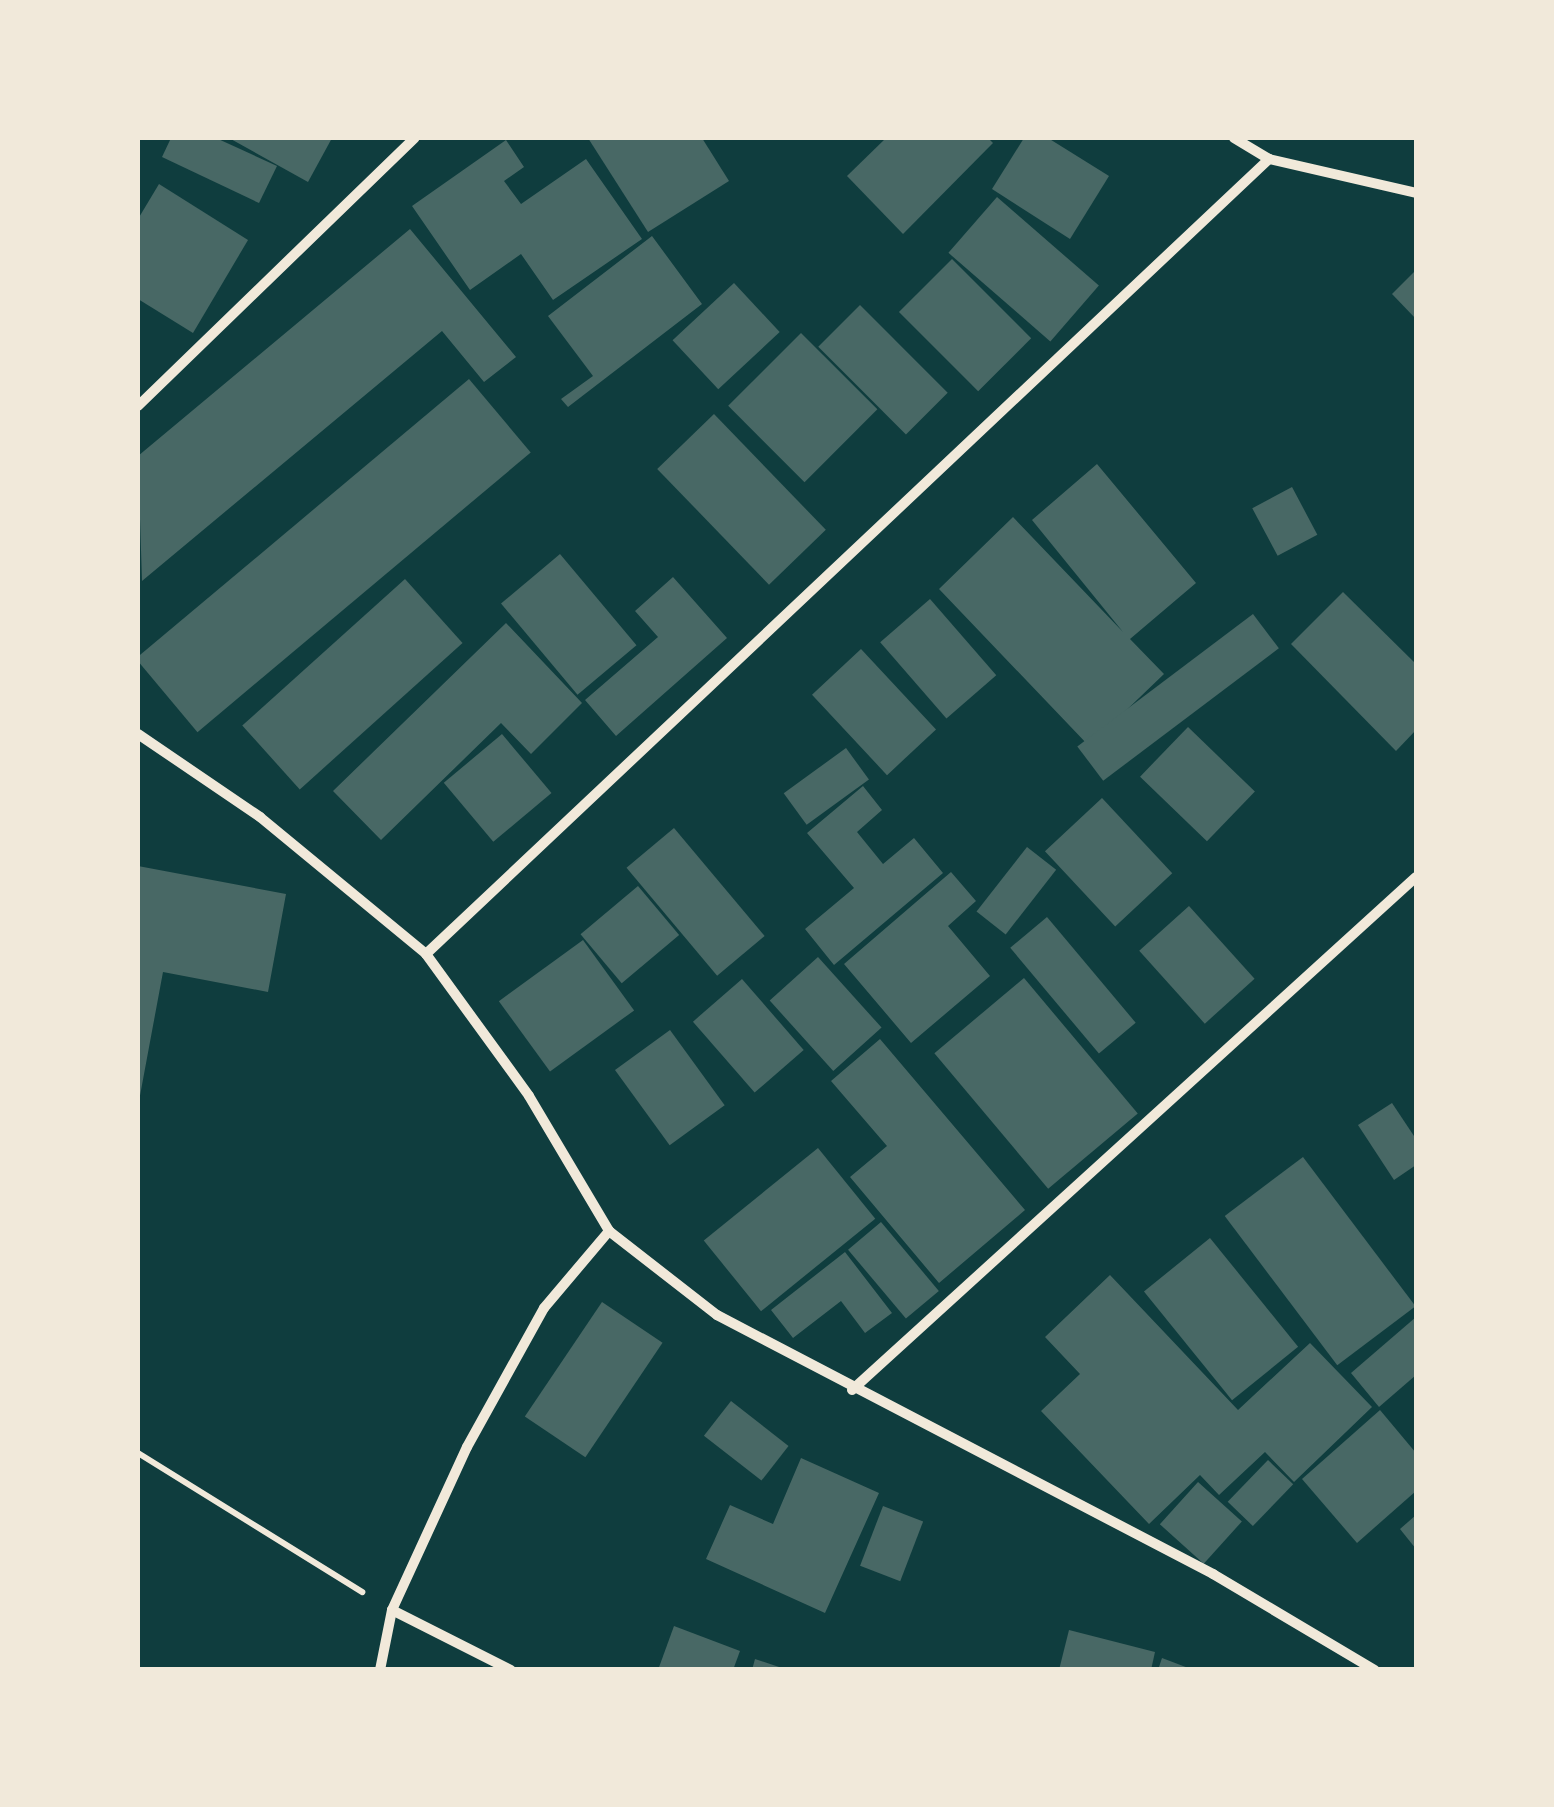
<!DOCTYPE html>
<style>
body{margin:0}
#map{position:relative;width:1554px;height:1807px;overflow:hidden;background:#0f3d3e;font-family:"Work Sans",sans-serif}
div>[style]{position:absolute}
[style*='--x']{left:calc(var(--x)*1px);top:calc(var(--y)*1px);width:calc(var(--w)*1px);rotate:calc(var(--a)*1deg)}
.building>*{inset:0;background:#486865;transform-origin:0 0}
.path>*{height:6px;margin:-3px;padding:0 3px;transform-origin:3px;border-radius:3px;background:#f1e9da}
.minor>*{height:10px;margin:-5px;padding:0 5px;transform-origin:5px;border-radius:5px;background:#f1e9da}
span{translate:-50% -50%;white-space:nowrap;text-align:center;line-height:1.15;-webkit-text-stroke:9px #f1e9da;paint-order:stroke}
.frame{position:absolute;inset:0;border:140px solid #f1e9da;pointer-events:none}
</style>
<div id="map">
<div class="building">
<div style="clip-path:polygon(171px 138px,216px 138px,277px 166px,259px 203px,162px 157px)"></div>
<div style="clip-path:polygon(229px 138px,332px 138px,308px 182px)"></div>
<div style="clip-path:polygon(588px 138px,702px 138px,729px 181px,648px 232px)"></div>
<div style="clip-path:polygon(886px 138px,988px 138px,993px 143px,903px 234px,847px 176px)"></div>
<div style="clip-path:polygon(1024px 138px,1048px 138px,1109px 176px,1070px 239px,992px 189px)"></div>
<div style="clip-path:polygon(506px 140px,524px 167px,504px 181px,521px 204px,586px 159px,642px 239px,553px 300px,521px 254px,470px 290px,412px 206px)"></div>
<div style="clip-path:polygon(159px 184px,248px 240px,193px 333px,138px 299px,138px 219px)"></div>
<div style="left:997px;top:197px;width:135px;height:74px;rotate:41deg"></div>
<div style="clip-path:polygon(410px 229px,516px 357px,484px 382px,442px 331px,142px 581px,138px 456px)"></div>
<div style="clip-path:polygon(652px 236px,702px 304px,568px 407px,561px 399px,593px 376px,548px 316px)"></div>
<div style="left:952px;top:259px;width:112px;height:75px;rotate:45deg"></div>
<div style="clip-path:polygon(1416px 270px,1416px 319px,1392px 294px)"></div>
<div style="left:734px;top:283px;width:67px;height:84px;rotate:47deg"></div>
<div style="left:860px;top:305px;width:124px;height:59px;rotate:45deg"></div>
<div style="left:801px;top:333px;width:108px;height:103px;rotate:45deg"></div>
<div style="left:469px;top:379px;width:96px;height:435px;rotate:50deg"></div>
<div style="left:714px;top:414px;width:161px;height:79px;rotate:46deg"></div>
<div style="clip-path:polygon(1097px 464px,1196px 583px,1130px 639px,1164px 674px,1089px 746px,939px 589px,1013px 517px,1123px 632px,1032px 520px)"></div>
<div style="left:1292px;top:487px;width:54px;height:45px;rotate:62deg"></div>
<div style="left:560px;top:554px;width:119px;height:77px;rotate:50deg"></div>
<div style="clip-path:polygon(673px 577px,727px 638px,616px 736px,585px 700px,658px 637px,635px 611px)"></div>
<div style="left:405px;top:579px;width:86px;height:219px;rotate:48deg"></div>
<div style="clip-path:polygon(1343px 592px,1416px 664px,1416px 730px,1396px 751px,1291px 644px)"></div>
<div style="left:930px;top:599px;width:101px;height:66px;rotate:49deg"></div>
<div style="left:1253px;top:614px;width:43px;height:220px;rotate:53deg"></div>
<div style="clip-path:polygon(506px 623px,582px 703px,531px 754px,501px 723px,381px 840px,333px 791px)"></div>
<div style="left:861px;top:649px;width:110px;height:67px;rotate:47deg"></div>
<div style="left:1188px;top:727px;width:93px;height:69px;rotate:44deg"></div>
<div style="left:502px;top:734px;width:77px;height:76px;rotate:50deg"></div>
<div style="left:846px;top:748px;width:39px;height:77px;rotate:54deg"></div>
<div style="clip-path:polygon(863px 786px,882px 810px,857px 832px,883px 864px,914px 838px,943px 873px,834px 965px,805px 929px,854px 888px,807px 833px)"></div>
<div style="left:1102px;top:798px;width:103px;height:78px;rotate:47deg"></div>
<div style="left:674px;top:828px;width:141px;height:62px;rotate:50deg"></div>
<div style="left:1027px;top:847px;width:37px;height:82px;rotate:38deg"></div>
<div style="clip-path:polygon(138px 866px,286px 894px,268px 992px,163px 972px,139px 1101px)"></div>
<div style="clip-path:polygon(951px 872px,976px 901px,948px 926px,990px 976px,911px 1043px,844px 964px)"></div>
<div style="left:638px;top:886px;width:64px;height:75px;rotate:50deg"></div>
<div style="left:1189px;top:906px;width:98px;height:67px;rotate:48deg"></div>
<div style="left:1047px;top:917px;width:138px;height:48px;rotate:50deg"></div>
<div style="left:583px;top:940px;width:87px;height:104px;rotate:54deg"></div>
<div style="left:818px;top:957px;width:95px;height:65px;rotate:48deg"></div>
<div style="left:1024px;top:978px;width:177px;height:117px;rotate:50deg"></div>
<div style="left:742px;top:979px;width:94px;height:65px;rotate:49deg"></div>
<div style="left:670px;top:1030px;width:93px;height:68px;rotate:54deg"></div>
<div style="clip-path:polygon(880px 1039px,1025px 1210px,939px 1283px,850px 1177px,887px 1146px,831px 1081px)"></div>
<div style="clip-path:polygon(1392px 1103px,1416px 1139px,1416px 1165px,1394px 1180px,1358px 1125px)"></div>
<div style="left:818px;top:1148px;width:91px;height:147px;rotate:51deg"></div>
<div style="left:1303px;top:1157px;width:187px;height:98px;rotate:53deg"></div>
<div style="left:881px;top:1222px;width:90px;height:43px;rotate:50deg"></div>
<div style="left:1210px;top:1238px;width:140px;height:85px;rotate:51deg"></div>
<div style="clip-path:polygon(845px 1252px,892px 1313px,865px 1333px,841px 1301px,793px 1338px,771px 1310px)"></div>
<div style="clip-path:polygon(1110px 1275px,1238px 1410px,1310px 1343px,1372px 1407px,1294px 1482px,1265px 1452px,1219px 1495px,1200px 1475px,1149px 1524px,1041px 1411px,1080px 1374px,1045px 1337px)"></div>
<div style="left:602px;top:1302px;width:73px;height:138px;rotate:34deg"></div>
<div style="clip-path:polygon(1416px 1317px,1416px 1375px,1379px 1407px,1351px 1373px)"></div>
<div style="left:731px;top:1401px;width:73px;height:44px;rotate:38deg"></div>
<div style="clip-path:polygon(1380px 1410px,1416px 1453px,1416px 1491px,1357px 1543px,1302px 1479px)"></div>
<div style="clip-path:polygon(801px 1458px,879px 1493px,825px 1613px,706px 1559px,730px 1505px,773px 1524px)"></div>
<div style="left:1268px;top:1460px;width:35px;height:58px;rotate:44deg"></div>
<div style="left:1198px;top:1482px;width:59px;height:57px;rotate:42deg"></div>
<div style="left:883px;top:1506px;width:43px;height:64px;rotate:21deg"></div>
<div style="clip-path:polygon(1416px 1515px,1416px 1549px,1400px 1529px)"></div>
<div style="clip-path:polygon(674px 1626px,740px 1651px,733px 1670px,658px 1670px)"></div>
<div style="clip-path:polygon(1069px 1630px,1155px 1652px,1151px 1670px,1059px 1670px)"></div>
<div style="clip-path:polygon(1162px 1658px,1191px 1669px,1191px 1670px,1158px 1670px)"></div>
<div style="clip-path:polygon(755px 1659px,785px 1669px,785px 1670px,752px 1670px)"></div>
</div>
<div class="path">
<div style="--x:138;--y:1453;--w:264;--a:31.8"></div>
</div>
<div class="minor">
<div style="--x:1234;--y:138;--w:41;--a:31"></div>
<div style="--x:1269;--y:159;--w:151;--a:13"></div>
<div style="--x:138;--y:406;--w:385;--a:-44.1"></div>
<div style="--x:138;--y:734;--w:148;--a:34.2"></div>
<div style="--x:260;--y:817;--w:215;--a:39.5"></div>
<div style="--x:426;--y:954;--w:175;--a:54"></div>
<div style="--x:529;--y:1096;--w:157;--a:59.3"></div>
<div style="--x:609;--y:1231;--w:137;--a:37.9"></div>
<div style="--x:717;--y:1315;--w:560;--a:27.57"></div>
<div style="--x:1213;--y:1574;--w:188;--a:30.7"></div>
<div style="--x:426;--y:954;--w:1159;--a:-43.32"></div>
<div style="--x:852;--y:1390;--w:762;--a:-42.29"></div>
<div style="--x:392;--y:1610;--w:133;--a:26.8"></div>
<div style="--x:380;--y:1670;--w:61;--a:-78.7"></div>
<div style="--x:392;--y:1610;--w:179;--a:-65.3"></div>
<div style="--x:467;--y:1447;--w:159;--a:-61"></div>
<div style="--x:544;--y:1308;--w:101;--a:-49.8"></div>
</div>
<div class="frame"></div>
</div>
